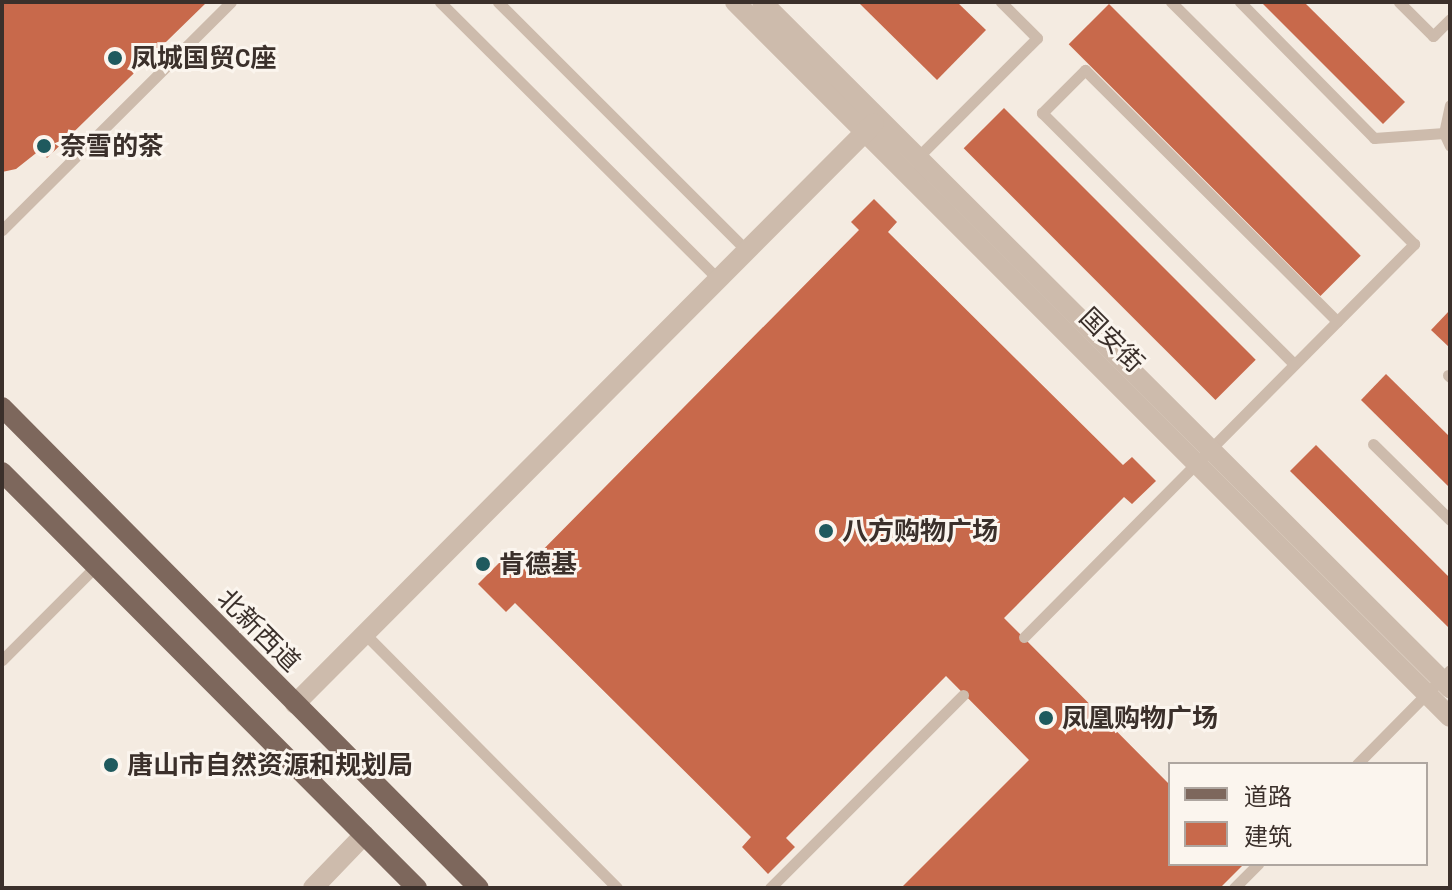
<!DOCTYPE html>
<meta charset="utf-8">
<style>
body{margin:0}
#map{position:relative;width:1452px;height:890px;overflow:hidden;background:#f4ebe1;font-family:"Archivo Narrow","Noto Sans SC",sans-serif}
div>[style]{position:absolute}
[style*='--x']{left:calc(var(--x)*1px);top:calc(var(--y)*1px);width:calc(var(--w)*1px);rotate:calc(var(--a)*1deg)}
.building>*{inset:0;background:#c8694b;transform-origin:0 0}
.service>*{height:11px;margin:-5.5px;padding:0 5.5px;transform-origin:5.5px;border-radius:5.5px;background:#cdbbac}
.minor>*{height:20px;margin:-10px;padding:0 10px;transform-origin:10px;border-radius:10px;background:#cdbbac}
.primary>*{height:20px;margin:-10px;padding:0 10px;transform-origin:10px;border-radius:10px;background:#7d675c}
.dots>*{width:22px;height:22px;translate:-50% -50%;box-sizing:border-box;border:4px solid #fbf5ee;border-radius:50%}
span{translate:-50% -50%;white-space:nowrap;text-align:center;line-height:1.15;-webkit-text-stroke:6px #fbf5ee;paint-order:stroke}
.poi-label{font-size:26px;color:#3b302b;font-weight:700}
.left{translate:0 -50%;text-align:left}
.street-label{font-size:26px;color:#3b302b}
.frame{position:absolute;inset:0;border:4px solid #3b302b;pointer-events:none}
.legend{position:absolute;left:1168px;top:762px;width:260px;height:104px;box-sizing:border-box;background:#fbf5ee;border:2px solid #aea6a0;margin:0;padding:10px 14px;list-style:none;font-size:24px;color:#3b302b}
.legend li{display:flex;align-items:center;gap:16px;height:40px}
.legend b{width:40px;border:2px solid #aea6a0}
</style>
<div id="map">
<div class="building">
<div style="clip-path:polygon(2px 2px,207px 2px,47px 158px,40px 150px,16px 169px,2px 172px)"></div>
<div style="clip-path:polygon(858px 2px,957px 2px,986px 30px,937px 80px)"></div>
<div style="clip-path:polygon(1261px 2px,1304px 2px,1405px 102px,1383px 124px)"></div>
<div style="left:1109px;top:4px;width:356px;height:57px;rotate:45deg"></div>
<div style="left:1004px;top:108px;width:356px;height:57px;rotate:45deg"></div>
<div style="clip-path:polygon(874px 199px,897px 222px,888px 232px,1123px 465px,1132px 457px,1156px 481px,1132px 504px,1124px 497px,1004px 618px,1170px 785px,1170px 864px,1244px 864px,1220px 888px,901px 888px,1029px 760px,946px 676px,786px 838px,795px 847px,768px 874px,742px 847px,751px 837px,515px 603px,506px 612px,478px 584px,505px 557px,521px 572px,859px 230px,851px 222px)"></div>
<div style="clip-path:polygon(1450px 310px,1450px 348px,1431px 330px)"></div>
<div style="clip-path:polygon(1386px 374px,1450px 437px,1450px 488px,1361px 400px)"></div>
<div style="clip-path:polygon(1316px 445px,1450px 578px,1450px 629px,1290px 471px)"></div>
</div>
<div class="service">
<div style="--x:440;--y:2;--w:392;--a:44.9"></div>
<div style="--x:498;--y:2;--w:351;--a:45"></div>
<div style="--x:1240;--y:2;--w:191;--a:45.4"></div>
<div style="--x:1374;--y:138;--w:70;--a:-4.1"></div>
<div style="--x:1399;--y:2;--w:48;--a:45"></div>
<div style="--x:1433;--y:36;--w:24;--a:-45"></div>
<div style="--x:1450;--y:105;--w:29;--a:102"></div>
<div style="--x:1444;--y:133;--w:14;--a:65"></div>
<div style="--x:916;--y:159;--w:171;--a:-45"></div>
<div style="--x:1037;--y:38;--w:51;--a:-135"></div>
<div style="--x:2;--y:230;--w:323;--a:-44.9"></div>
<div style="--x:1294;--y:364;--w:356;--a:-135.1"></div>
<div style="--x:1042;--y:113;--w:61;--a:-45"></div>
<div style="--x:1085;--y:70;--w:356;--a:44.9"></div>
<div style="--x:1448;--y:375;--w:3;--a:45"></div>
<div style="--x:1373;--y:444;--w:108;--a:44.6"></div>
<div style="--x:364;--y:633;--w:359;--a:45.2"></div>
<div style="--x:1024;--y:637;--w:554;--a:-45.22"></div>
<div style="--x:1414;--y:244;--w:343;--a:-135.1"></div>
<div style="--x:2;--y:660;--w:133;--a:-45"></div>
<div style="--x:1357;--y:764;--w:132;--a:-45.3"></div>
<div style="--x:770;--y:888;--w:273;--a:-45"></div>
<div style="--x:1234;--y:888;--w:34;--a:-45"></div>
</div>
<div class="minor">
<div style="--x:735;--y:2;--w:1011;--a:45"></div>
<div style="--x:762;--y:2;--w:972;--a:44.92"></div>
<div style="--x:295;--y:704;--w:820;--a:-45.1"></div>
<div style="--x:313;--y:888;--w:74;--a:-46.1"></div>
</div>
<div class="primary">
<div style="--x:2;--y:407;--w:677;--a:45.24"></div>
<div style="--x:2;--y:472;--w:588;--a:45.07"></div>
</div>
<div class="dots">
<div style="left:115px;top:58px;background:#1f5a5e"></div>
<div style="left:44px;top:146px;background:#1f5a5e"></div>
<div style="left:826px;top:531px;background:#1f5a5e"></div>
<div style="left:483px;top:564px;background:#1f5a5e"></div>
<div style="left:1046px;top:718px;background:#1f5a5e"></div>
<div style="left:111px;top:765px;background:#1f5a5e"></div>
</div>
<div class="poi-label">
<span class="left" style="left:131px;top:58px">凤城国贸C座</span>
<span class="left" style="left:60px;top:146px">奈雪的茶</span>
<span class="left" style="left:842px;top:531px">八方购物广场</span>
<span class="left" style="left:499px;top:564px">肯德基</span>
<span class="left" style="left:1062px;top:718px">凤凰购物广场</span>
<span class="left" style="left:127px;top:765px">唐山市自然资源和规划局</span>
</div>
<div class="street-label">
<span style="left:1112px;top:340px;rotate:45deg">国安街</span>
<span style="left:259px;top:630px;rotate:45deg">北新西道</span>
</div>
<div class="frame"></div>
<ul class="legend">
<li><b style="height:10px;background:#7d675c"></b>道路</li>
<li><b style="height:22px;background:#c8694b"></b>建筑</li>
</ul>
</div>
